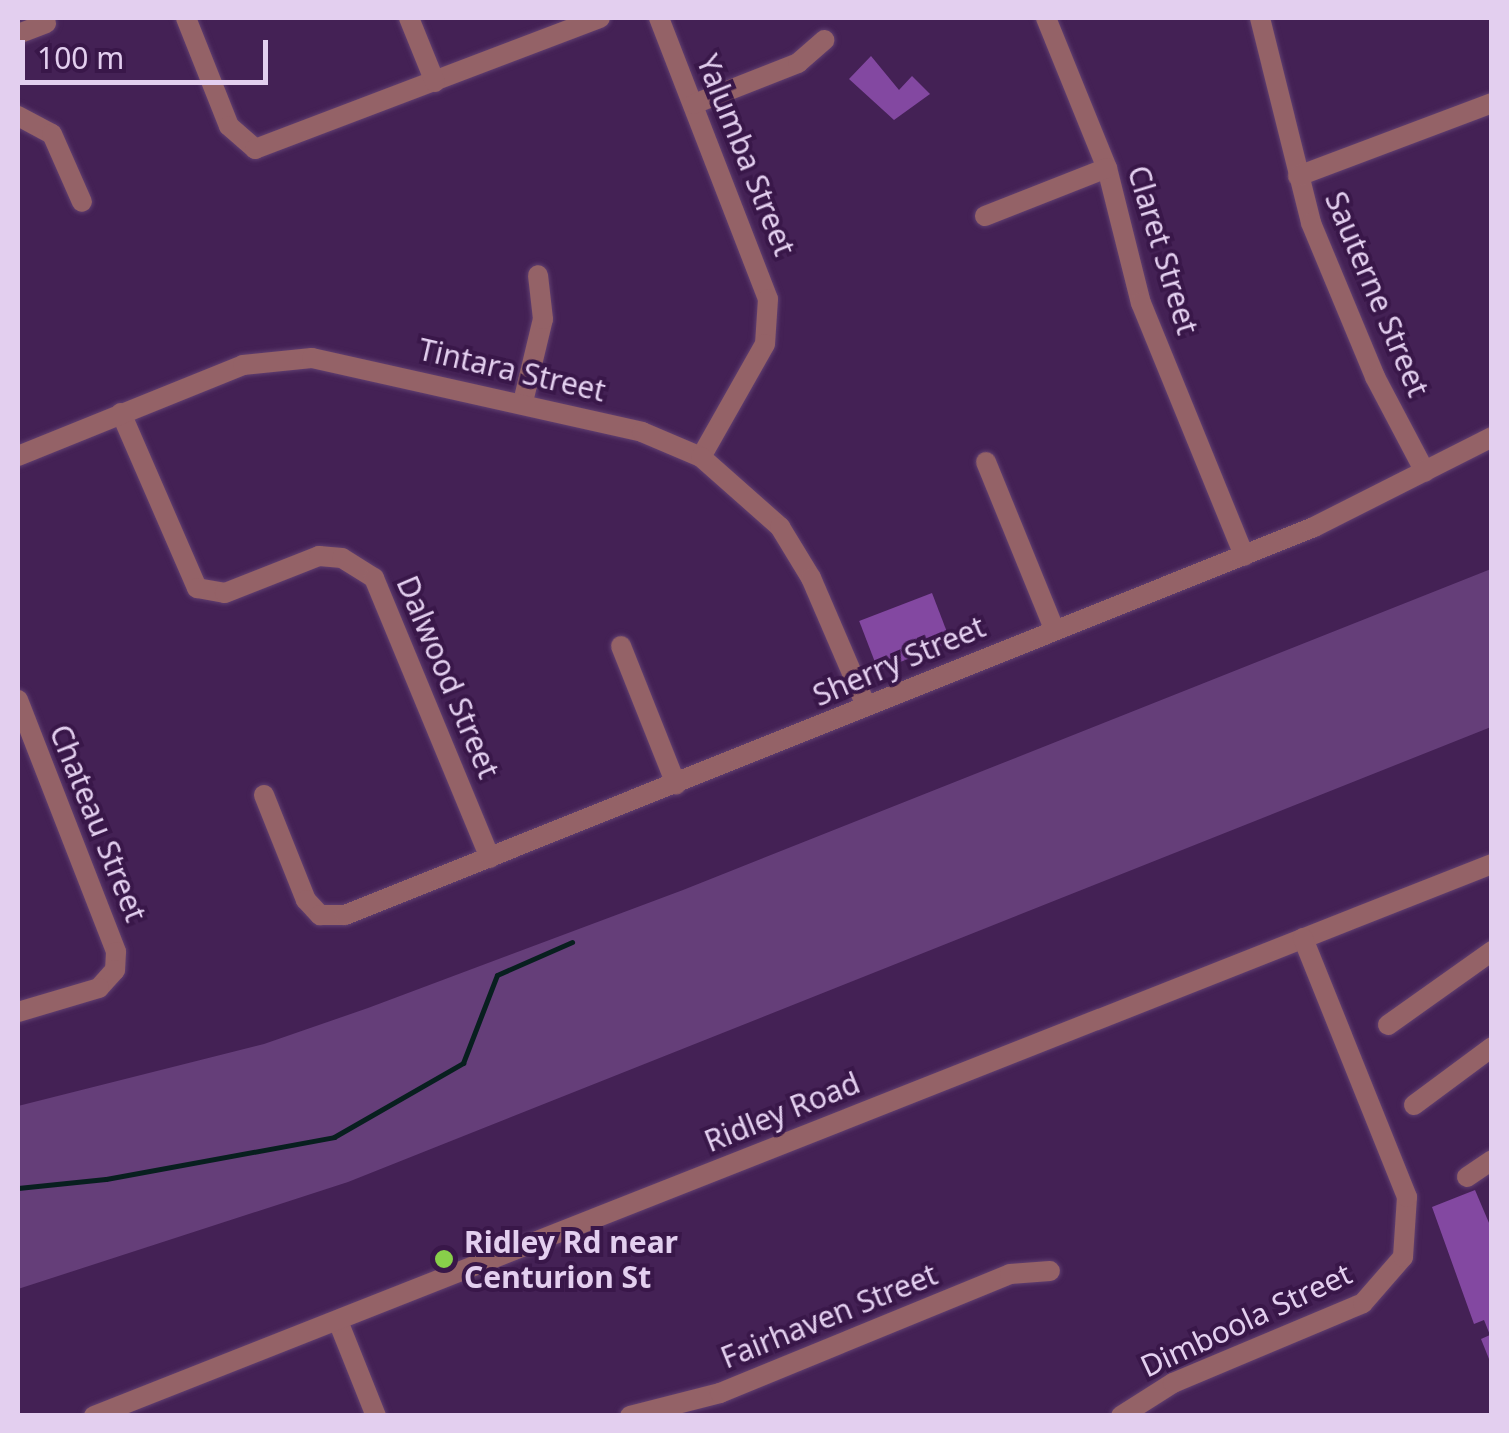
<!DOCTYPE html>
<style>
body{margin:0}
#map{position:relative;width:1509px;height:1433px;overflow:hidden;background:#442155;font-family:"Noto Sans",sans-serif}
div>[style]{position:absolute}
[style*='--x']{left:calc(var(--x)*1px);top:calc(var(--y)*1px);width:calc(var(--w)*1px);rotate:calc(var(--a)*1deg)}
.green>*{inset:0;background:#653e79}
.stream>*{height:5px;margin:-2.5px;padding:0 2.5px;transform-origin:2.5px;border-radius:2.5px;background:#081f1f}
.building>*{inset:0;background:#8348a1;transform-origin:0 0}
.roads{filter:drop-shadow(0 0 2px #614071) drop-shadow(0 0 2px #614071)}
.minor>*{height:20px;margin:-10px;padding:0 10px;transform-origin:10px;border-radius:10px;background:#946267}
.dots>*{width:28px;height:28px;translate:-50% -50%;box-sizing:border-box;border:5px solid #391749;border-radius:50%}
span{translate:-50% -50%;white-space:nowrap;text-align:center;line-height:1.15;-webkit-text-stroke:8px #391749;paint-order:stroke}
.street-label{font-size:30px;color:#e3cfef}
.poi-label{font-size:30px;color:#e3cfef;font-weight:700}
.left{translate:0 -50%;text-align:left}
.frame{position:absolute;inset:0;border:20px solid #e3cfef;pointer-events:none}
.scale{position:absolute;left:20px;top:40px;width:248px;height:45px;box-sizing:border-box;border:5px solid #e3cfef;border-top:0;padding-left:12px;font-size:30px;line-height:35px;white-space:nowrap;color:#e3cfef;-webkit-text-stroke:8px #391749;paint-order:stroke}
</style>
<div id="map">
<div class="green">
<div style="clip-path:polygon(1491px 569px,1491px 727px,348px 1182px,18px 1289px,18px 1106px,264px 1044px,368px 1008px,683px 890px)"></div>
</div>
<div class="stream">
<div style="--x:18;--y:1188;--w:88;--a:-5.8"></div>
<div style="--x:106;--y:1179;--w:232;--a:-10.4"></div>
<div style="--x:334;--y:1137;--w:149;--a:-29.8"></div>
<div style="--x:463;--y:1063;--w:94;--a:-68.9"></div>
<div style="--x:497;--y:975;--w:82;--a:-23.7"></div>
</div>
<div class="building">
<div style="clip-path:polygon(871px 56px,899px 90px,912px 76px,930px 94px,894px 120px,849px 79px)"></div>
<div style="left:932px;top:593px;width:53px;height:78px;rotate:69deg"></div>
<div style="clip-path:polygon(1475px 1190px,1492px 1230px,1491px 1364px,1481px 1339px,1490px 1335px,1484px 1320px,1474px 1324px,1432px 1207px)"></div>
</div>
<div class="roads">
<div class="minor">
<div style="--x:186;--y:18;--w:116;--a:68.3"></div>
<div style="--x:229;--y:126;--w:35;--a:41"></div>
<div style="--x:255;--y:149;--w:369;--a:-20.8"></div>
<div style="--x:409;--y:18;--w:69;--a:67.9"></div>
<div style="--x:659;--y:18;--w:301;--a:68.8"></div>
<div style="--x:768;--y:299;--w:45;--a:93.8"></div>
<div style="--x:765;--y:344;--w:130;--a:119.5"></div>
<div style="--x:1046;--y:18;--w:162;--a:67.9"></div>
<div style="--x:1107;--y:168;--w:139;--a:75.9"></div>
<div style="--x:1141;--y:303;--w:273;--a:67.8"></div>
<div style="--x:1260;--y:18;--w:211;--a:76"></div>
<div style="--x:1311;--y:223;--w:167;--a:67.4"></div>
<div style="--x:1375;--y:377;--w:107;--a:62.2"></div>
<div style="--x:18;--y:34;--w:30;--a:-21"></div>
<div style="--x:694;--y:104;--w:112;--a:-21.5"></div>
<div style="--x:798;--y:63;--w:35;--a:-41"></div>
<div style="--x:18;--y:116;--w:38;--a:28"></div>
<div style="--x:52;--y:134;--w:74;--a:66.2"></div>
<div style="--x:1298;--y:176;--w:207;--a:-20.6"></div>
<div style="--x:985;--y:216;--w:131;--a:-21.5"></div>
<div style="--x:523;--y:402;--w:85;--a:-76.5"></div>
<div style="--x:543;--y:319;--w:44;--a:-96.5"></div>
<div style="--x:121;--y:413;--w:191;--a:66.5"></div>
<div style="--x:197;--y:588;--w:28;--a:10"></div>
<div style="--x:225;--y:593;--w:101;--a:-21.5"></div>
<div style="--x:319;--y:556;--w:23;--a:5"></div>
<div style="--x:342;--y:558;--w:38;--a:32"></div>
<div style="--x:374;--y:578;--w:303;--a:67.5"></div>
<div style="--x:18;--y:456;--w:243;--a:-22"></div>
<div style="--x:243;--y:365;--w:69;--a:-5.8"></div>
<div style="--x:312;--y:358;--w:338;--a:12.6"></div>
<div style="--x:642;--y:432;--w:64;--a:23"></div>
<div style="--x:701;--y:457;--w:106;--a:41.5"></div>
<div style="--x:780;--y:527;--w:60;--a:58.7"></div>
<div style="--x:811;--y:578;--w:139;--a:66.7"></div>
<div style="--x:986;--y:462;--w:180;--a:67.8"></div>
<div style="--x:621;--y:646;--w:149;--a:68.3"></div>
<div style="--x:18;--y:700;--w:270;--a:68.7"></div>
<div style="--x:116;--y:952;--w:18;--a:93"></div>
<div style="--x:115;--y:970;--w:24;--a:132"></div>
<div style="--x:99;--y:988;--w:84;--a:163.5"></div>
<div style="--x:264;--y:795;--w:113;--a:68.2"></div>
<div style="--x:306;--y:900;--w:21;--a:47"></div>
<div style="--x:320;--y:915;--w:25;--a:0"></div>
<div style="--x:345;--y:915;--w:1044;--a:-21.82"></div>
<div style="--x:1314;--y:527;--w:199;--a:-26.8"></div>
<div style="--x:1388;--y:1025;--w:128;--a:-35.4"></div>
<div style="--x:1414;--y:1105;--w:97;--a:-36.6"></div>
<div style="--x:1467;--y:1177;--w:30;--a:-34"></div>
<div style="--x:338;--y:1321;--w:102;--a:68.2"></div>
<div style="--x:94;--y:1416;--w:1503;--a:-21.55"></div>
<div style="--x:630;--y:1416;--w:93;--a:-14.3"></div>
<div style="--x:720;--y:1393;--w:313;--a:-22.3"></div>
<div style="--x:1010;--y:1274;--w:40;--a:-4.3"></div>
<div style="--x:1121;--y:1416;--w:62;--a:-32.4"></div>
<div style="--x:1173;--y:1383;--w:206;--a:-22.8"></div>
<div style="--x:1363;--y:1303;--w:61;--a:-49"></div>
<div style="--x:1403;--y:1257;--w:60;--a:-86.2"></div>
<div style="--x:1407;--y:1197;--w:279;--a:-111.9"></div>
</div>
</div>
<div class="dots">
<div style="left:444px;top:1259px;background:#88cf4a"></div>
</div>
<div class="street-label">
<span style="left:746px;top:155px;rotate:68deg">Yalumba Street</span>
<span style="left:1163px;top:250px;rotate:73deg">Claret Street</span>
<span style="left:1377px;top:294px;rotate:67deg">Sauterne Street</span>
<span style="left:512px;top:370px;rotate:13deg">Tintara Street</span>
<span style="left:899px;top:661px;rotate:-23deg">Sherry Street</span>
<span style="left:448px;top:677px;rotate:67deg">Dalwood Street</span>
<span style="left:98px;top:823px;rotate:68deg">Chateau Street</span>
<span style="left:782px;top:1112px;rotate:-22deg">Ridley Road</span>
<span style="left:829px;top:1316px;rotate:-22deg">Fairhaven Street</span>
<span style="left:1246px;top:1320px;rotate:-25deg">Dimboola Street</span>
</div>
<div class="poi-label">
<span class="left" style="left:464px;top:1259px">Ridley Rd near<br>Centurion St</span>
</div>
<div class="frame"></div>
<div class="scale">100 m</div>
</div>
